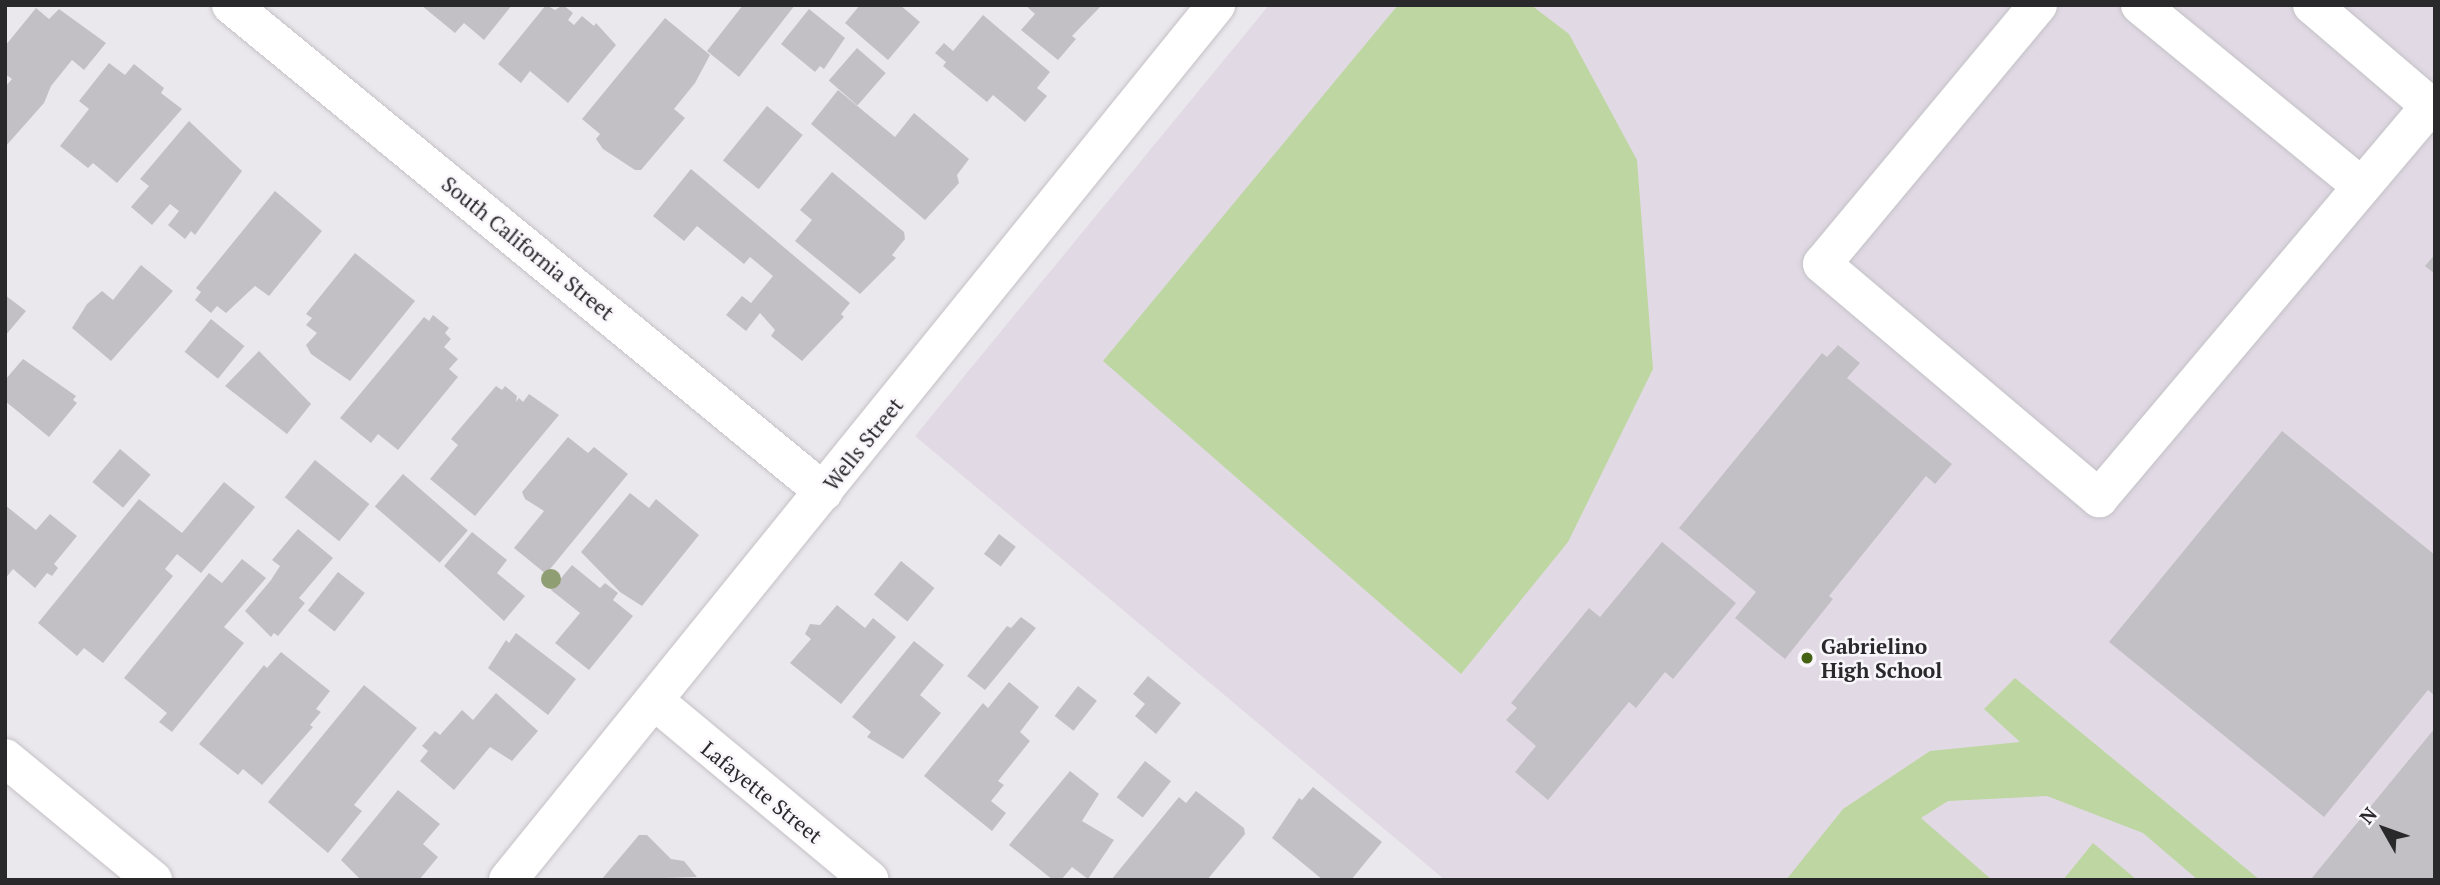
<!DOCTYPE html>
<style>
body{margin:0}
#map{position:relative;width:2440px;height:885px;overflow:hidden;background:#ebe8ed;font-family:"PT Serif",serif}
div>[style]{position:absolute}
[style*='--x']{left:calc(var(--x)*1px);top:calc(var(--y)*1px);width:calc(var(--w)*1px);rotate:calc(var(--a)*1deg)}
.built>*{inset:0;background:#e1dae5}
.green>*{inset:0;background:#bed6a1}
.building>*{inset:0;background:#c3c0c5;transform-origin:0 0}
.roads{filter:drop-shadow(0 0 2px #c4c1c6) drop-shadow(0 0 2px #c4c1c6)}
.minor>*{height:38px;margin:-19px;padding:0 19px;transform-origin:19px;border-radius:19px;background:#fff}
.trees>*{width:20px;height:20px;margin:-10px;border-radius:50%;background:#909e74}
.dots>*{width:19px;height:19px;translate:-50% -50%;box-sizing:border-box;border:4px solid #f9f6fb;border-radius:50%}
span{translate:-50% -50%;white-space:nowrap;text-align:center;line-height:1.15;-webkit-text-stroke:5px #f9f6fb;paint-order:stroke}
.street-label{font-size:21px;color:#29282a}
.poi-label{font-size:21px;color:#29282a;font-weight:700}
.left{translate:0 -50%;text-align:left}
.frame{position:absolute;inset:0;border:7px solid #29282a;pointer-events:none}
.north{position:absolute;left:2349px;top:794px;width:70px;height:70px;-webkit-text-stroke:5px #f9f6fb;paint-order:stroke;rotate:310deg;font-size:19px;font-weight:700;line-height:28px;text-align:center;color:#29282a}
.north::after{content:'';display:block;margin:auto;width:24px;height:32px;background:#29282a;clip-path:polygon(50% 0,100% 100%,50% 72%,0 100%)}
</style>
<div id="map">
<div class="built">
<div style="clip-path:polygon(1269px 5px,2435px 5px,2435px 880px,1445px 880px,915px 436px)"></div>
</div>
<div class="green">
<div style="clip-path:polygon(1398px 5px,1531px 5px,1569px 34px,1637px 160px,1653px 369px,1568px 542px,1461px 674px,1103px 361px)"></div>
<div style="clip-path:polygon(2015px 678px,2260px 880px,2198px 880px,2143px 833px,2047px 796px,1948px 801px,1921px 818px,1992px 880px,1786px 880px,1843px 809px,1930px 751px,2020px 742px,1984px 709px)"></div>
<div style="clip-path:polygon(2093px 843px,2137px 880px,2063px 880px)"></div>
</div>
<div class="building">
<div style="clip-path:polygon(421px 5px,512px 5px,484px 40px,464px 23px,455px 33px)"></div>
<div style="clip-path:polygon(546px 5px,555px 10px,563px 5px,573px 13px,568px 20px,574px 25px,582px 16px,594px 26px,596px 23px,616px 45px,568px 103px,530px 71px,521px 83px,498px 64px)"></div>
<div style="clip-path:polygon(743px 5px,795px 5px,739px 77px,707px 51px)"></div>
<div style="clip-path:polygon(860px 5px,900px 5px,920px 22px,888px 60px,845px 23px)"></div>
<div style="clip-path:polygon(1025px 5px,1102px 5px,1072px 36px,1076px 39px,1058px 60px,1021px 30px,1035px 14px)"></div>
<div style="clip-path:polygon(36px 8px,49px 19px,59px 9px,106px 43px,84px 70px,72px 60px,51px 86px,44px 103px,5px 147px,5px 87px,12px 79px,5px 74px,5px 46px)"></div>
<div style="clip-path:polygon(809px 9px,845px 38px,824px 69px,820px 66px,815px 72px,781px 44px)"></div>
<div style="clip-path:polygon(983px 15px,1050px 72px,1037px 88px,1047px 96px,1025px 122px,993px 95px,987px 102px,943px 66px,946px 62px,935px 53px,944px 43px,953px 51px)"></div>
<div style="clip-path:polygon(665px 18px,710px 55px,695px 83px,674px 109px,685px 118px,641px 170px,635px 170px,603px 149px,596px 139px,600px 134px,582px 119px)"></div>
<div style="left:857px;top:48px;width:38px;height:43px;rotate:41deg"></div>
<div style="clip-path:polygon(109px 63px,125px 75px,134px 64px,164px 88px,161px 93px,182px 109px,117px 183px,93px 163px,88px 168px,60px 146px,89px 109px,79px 101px)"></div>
<div style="clip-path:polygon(838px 90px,895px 137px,914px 113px,969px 159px,957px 175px,959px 183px,925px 220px,811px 124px)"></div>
<div style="left:767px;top:106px;width:46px;height:70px;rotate:39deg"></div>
<div style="clip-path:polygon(189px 121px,242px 171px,195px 235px,191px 231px,185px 239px,168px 225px,179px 211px,170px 204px,152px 225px,131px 207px,149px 186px,140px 179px)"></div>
<div style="clip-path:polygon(691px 169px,850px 303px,841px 314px,844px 317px,802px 361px,771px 336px,775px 330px,760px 313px,746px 331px,726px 315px,742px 296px,751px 303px,773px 276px,750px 257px,744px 264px,697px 226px,684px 241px,653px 216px)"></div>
<div style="clip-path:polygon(832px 172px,904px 232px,905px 239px,892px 255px,896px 258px,860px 294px,795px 241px,812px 220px,800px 210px)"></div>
<div style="clip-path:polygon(275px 191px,322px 231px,269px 296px,255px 286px,226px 313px,217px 306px,211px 313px,195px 300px,201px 292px,196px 288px)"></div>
<div style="clip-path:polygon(355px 253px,415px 301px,350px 381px,311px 354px,306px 345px,317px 333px,306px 325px,312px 318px,306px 314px)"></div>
<div style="clip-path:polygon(2435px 254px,2435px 274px,2425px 266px)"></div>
<div style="clip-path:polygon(141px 265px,173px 291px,111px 361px,72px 328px,87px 304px,102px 291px,113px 300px)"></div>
<div style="clip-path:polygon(5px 295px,26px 311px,5px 336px)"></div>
<div style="clip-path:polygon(433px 315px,449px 328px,445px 333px,451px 339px,444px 347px,458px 359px,449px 369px,458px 377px,398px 450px,378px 434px,371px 443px,340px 418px,424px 317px,429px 321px)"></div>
<div style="left:211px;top:319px;width:43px;height:42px;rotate:39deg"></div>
<div style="clip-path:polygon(1838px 345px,1860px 363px,1847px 378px,1952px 464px,1935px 484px,1926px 476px,1829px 596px,1833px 599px,1785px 659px,1735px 618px,1756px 592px,1679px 528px,1822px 353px,1827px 357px)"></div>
<div style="clip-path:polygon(259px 351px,311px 404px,287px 434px,225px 386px)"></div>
<div style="clip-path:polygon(23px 359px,76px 396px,73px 400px,77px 403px,49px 437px,5px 401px,5px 380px)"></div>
<div style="clip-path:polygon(496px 386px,502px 390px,505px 386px,517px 396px,516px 402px,519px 398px,523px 402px,529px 394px,559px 415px,475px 516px,430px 479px,458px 445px,451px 439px)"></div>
<div style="clip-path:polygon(2282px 431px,2435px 555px,2435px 696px,2428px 690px,2324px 817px,2109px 642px)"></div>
<div style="clip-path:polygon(568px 437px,588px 453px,594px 447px,628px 474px,546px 574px,514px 548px,544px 511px,525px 499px,522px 492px)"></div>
<div style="left:120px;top:449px;width:40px;height:43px;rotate:40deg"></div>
<div style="left:315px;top:460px;width:70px;height:48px;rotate:39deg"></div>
<div style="left:403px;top:474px;width:86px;height:43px;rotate:41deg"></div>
<div style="clip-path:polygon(224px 482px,255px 507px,201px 573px,177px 554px,165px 569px,173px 576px,103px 663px,84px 648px,77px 656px,38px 623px,139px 499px,182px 533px)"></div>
<div style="clip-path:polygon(630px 493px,649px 508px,656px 499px,699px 535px,642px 606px,620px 592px,581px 552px)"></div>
<div style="clip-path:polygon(5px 505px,36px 530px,50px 514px,77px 536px,54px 564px,58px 568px,52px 576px,47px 573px,35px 588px,13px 569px,5px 579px)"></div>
<div style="clip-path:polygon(298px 529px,333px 558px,299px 598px,305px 603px,278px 636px,274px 633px,271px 637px,245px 611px,271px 580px,280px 566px,272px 560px)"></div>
<div style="clip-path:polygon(472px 532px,507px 560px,497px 573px,525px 596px,504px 621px,444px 566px)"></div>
<div style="left:999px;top:534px;width:21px;height:25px;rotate:37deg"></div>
<div style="clip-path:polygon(1662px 542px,1736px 603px,1673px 679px,1665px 672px,1636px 708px,1629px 702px,1548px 800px,1515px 772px,1536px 746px,1506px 720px,1517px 708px,1511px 703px,1589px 608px,1600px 617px)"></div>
<div style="clip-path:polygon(242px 559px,266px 578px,224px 627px,244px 643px,172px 732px,159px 722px,167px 713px,124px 678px,209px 573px,222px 583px)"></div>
<div style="left:901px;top:561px;width:43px;height:43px;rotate:39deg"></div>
<div style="clip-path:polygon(572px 565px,600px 588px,605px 583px,618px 593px,613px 600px,633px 616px,589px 670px,555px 643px,580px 613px,551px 590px)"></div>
<div style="left:338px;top:572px;width:34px;height:49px;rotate:38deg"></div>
<div style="clip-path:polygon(837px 605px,865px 628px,873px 618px,896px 637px,841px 704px,790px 663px,811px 639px,805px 634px,810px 624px,820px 625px)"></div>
<div style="clip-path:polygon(1021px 617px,1036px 628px,985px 690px,967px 676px,1007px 626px,1011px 628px)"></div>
<div style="clip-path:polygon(516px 633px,576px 679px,548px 715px,488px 668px,506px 640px,509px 643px)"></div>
<div style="clip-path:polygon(914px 641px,944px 665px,920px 695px,941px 713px,903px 759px,867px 737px,871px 732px,852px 717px)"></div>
<div style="clip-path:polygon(281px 652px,330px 691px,316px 709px,321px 712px,310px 725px,313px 727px,262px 785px,243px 769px,238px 775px,199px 744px,264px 665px,267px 668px)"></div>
<div style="clip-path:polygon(1148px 676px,1181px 703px,1156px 734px,1135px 716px,1145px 704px,1133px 694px)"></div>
<div style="clip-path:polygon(1009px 682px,1039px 707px,1020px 732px,1030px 741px,998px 781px,1004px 785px,991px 801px,1006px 813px,992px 831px,924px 776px,983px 703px,988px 708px)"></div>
<div style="clip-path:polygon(364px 685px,417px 728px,354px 805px,362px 811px,328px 853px,268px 802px)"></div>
<div style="left:1078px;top:686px;width:24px;height:38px;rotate:38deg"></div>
<div style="clip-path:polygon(496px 693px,538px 731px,512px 761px,490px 747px,454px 790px,420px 761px,428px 751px,422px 746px,435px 731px,440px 735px,462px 710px,473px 720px)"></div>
<div style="clip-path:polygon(2435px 728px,2435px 880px,2313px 880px,2311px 879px)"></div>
<div style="left:1145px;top:761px;width:33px;height:46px;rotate:38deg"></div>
<div style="clip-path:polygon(1070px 771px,1099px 794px,1082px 821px,1114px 840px,1088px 879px,1072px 867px,1061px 880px,1053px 880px,1009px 845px)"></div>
<div style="clip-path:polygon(1313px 787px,1382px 842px,1351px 880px,1323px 880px,1272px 838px,1299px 798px,1302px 800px)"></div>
<div style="clip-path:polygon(398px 790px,440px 824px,423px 844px,438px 857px,419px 880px,361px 880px,341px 860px)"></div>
<div style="clip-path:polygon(1196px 791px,1244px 828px,1245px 834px,1207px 880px,1111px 880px,1179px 797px,1186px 803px)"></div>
<div style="clip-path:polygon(639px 835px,647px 835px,671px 859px,684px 861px,697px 877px,601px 880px)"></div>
</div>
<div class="roads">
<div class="minor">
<div style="--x:231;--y:5;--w:767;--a:39.39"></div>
<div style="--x:2038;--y:5;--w:337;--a:129.8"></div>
<div style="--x:1822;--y:264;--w:363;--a:40.2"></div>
<div style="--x:2099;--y:498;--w:513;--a:-49.82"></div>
<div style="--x:2140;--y:5;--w:286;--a:39.3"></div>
<div style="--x:2312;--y:5;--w:162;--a:40.5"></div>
<div style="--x:656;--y:702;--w:278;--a:39.8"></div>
<div style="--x:5;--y:758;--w:192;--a:39.5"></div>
<div style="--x:508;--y:880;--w:1126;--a:-51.02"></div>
</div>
</div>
<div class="trees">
<div style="left:551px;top:579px"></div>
</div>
<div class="dots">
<div style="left:1807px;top:658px;background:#456112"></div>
</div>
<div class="street-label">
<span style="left:528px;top:248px;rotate:39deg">South California Street</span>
<span style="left:863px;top:444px;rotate:-51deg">Wells Street</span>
<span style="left:762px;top:792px;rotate:39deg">Lafayette Street</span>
</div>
<div class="poi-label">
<span class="left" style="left:1821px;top:658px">Gabrielino<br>High School</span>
</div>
<div class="frame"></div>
<div class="north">N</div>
</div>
